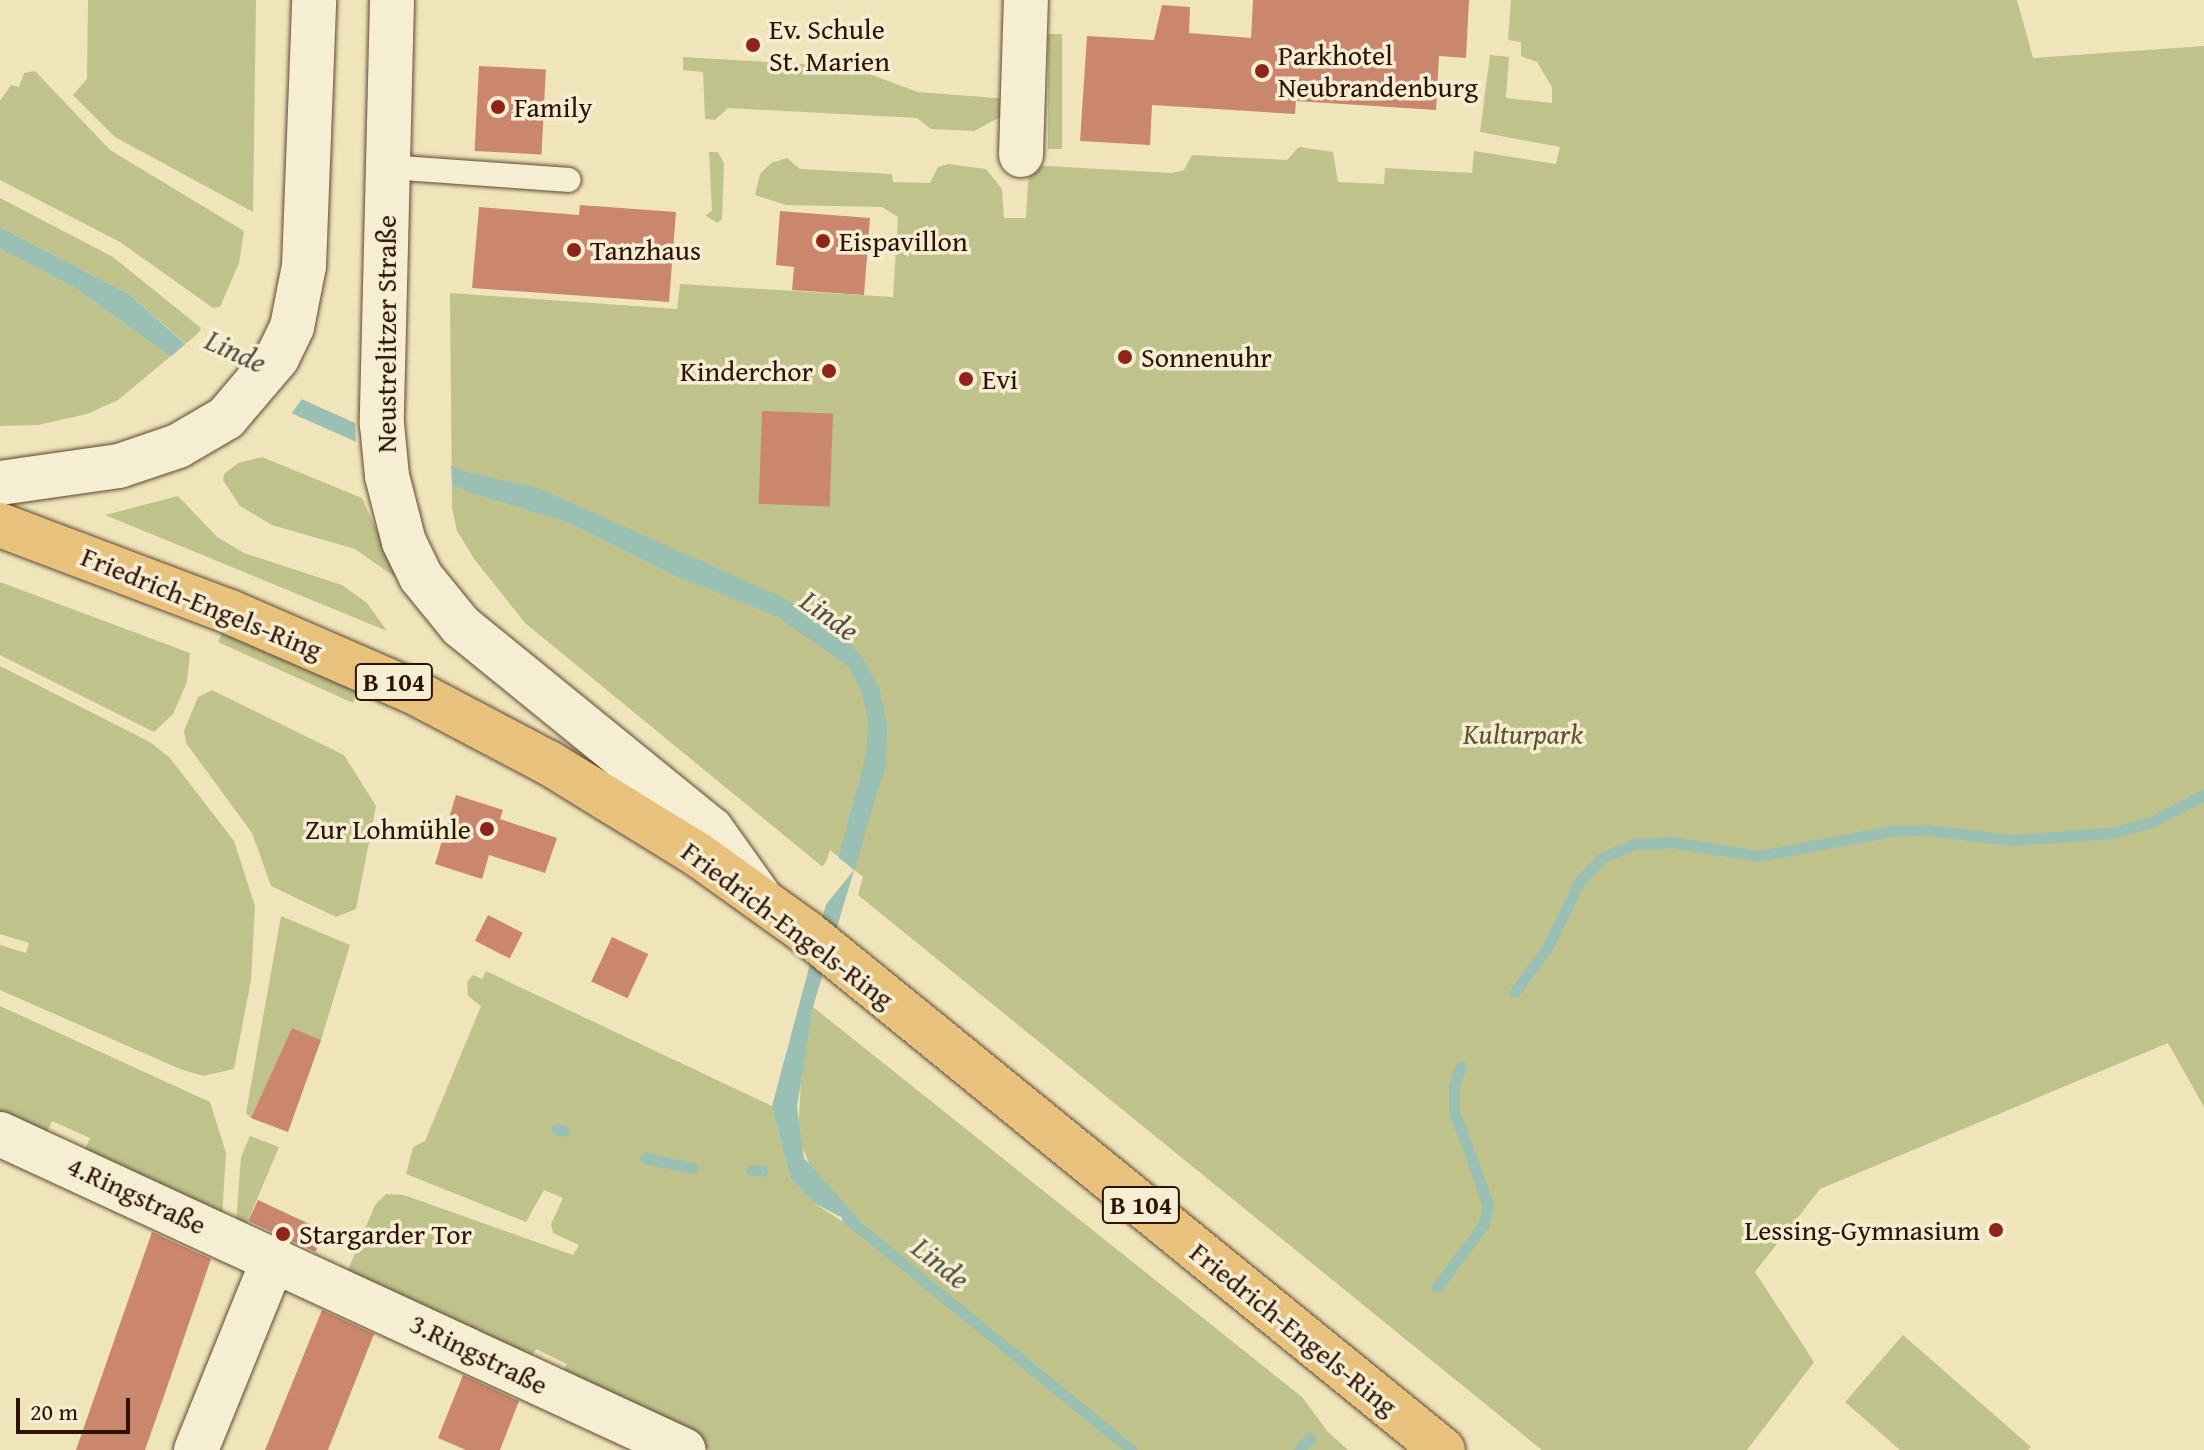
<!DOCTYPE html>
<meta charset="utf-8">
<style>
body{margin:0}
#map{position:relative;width:2204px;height:1450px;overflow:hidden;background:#f0e5ba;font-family:"Gentium Book Plus",serif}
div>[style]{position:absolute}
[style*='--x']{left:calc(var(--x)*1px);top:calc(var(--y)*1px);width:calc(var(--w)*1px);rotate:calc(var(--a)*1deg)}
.green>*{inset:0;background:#c0c28b;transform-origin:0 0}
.water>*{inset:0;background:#9abfb3}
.pier>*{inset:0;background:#f0e5ba;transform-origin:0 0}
.stream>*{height:11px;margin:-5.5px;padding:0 5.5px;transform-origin:5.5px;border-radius:5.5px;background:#9abfb3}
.building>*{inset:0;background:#cb876e;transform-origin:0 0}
.roads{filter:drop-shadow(0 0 2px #5f4733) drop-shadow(0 0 2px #5f4733)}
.service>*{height:24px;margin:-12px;padding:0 12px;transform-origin:12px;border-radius:12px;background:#f5eed2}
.minor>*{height:44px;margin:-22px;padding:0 22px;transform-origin:22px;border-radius:22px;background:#f5eed2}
.secondary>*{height:44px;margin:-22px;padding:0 22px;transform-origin:22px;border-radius:22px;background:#f5eed2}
.primary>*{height:44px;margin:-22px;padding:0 22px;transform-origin:22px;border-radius:22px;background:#e8c27d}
.dots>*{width:22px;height:22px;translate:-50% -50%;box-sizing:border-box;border:4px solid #f5eed2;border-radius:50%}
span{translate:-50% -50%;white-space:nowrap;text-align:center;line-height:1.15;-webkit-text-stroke:7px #f5eed2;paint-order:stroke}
.shield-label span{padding:2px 6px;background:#f5eed2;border:2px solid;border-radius:6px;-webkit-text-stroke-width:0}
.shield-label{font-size:26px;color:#2f1206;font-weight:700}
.poi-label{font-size:28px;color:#2f1206}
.left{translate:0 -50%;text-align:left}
.right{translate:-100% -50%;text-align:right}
.street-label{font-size:28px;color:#2f1206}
.park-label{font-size:28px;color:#625035;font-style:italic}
.water-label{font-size:30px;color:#544f43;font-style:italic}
.scale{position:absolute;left:16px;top:1398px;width:114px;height:36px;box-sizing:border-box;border:4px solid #2f1206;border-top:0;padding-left:10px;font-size:24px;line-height:28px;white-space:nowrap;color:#2f1206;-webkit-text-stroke:6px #f5eed2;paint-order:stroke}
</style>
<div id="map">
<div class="green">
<div style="clip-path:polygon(88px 0,256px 0,253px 212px,115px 137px,73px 95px,87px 79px)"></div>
<div style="clip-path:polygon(1511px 0,2017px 0,2033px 58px,2204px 46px,2204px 1107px,2168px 1043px,1820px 1189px,1755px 1272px,1814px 1362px,1747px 1450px,1542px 1450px,858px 895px,863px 877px,830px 850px,824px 868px,525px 623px,475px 560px,457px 531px,452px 508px,450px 293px,677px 309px,680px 284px,893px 297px,898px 217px,882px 207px,786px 205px,755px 195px,760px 174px,771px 163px,787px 158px,800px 169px,892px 174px,893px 182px,930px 183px,938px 167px,948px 164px,986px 169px,1002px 189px,1004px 218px,1026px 218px,1029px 165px,1172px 173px,1184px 170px,1192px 155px,1287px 160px,1299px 147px,1333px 152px,1338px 182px,1384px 184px,1385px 168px,1472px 173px,1474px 151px,1556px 164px,1560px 147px,1480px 132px,1490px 55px,1509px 57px,1506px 98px,1552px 103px,1552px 87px,1537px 62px,1521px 56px,1521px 42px,1508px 40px)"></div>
<div style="left:1048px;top:34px;width:14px;height:115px"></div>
<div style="clip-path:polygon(683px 57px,850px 67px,918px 92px,1009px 99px,1008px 113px,974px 131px,931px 129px,917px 118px,728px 108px,715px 120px,705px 119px,703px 72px,683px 70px)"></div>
<div style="clip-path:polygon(35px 71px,110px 150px,244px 231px,239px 263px,220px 307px,213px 308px,120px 242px,0 180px,0 101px,11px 85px,19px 87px,24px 73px)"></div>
<div style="clip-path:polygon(709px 152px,718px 152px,724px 163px,722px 219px,717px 223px,705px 215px,712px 211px)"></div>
<div style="clip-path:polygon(0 198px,113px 257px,201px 328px,199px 332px,186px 344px,129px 294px,0 227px)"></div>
<div style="clip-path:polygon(0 249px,75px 288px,171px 356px,118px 400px,87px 414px,38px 425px,0 426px)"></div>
<div style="clip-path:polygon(262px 457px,362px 498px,399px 580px,355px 549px,272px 525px,240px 506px,223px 480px,224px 474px,238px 463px)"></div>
<div style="clip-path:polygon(178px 496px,217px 537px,244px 553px,342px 585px,367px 603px,387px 631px,105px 515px)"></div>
<div style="clip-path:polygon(0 582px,190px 653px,187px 682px,173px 714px,154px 732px,0 655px)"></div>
<div style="clip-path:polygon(223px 632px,359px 688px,353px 703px,218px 642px)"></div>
<div style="clip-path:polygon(0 666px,150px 742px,170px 758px,234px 841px,255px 906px,251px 980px,234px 1069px,203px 1076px,180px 1069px,0 990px,0 945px,26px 953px,29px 943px,0 934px)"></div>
<div style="clip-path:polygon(212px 690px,344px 755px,376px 806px,356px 909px,336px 917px,271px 886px,252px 833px,186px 743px,184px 731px,198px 697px)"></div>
<div style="clip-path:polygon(281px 916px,350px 945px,321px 1040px,292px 1029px,251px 1118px,246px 1113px)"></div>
<div style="clip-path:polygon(486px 971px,772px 1106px,790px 1178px,814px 1203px,851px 1227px,859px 1221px,814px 1175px,798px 1137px,802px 1060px,813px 1007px,1302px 1397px,1328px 1432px,1348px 1450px,710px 1450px,560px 1379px,567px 1364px,536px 1349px,528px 1364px,343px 1282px,375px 1205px,386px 1194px,404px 1195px,573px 1255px,579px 1245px,553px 1233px,551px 1224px,563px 1198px,544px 1190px,526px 1222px,406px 1174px,413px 1147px,425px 1141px,481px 1006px,468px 996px,467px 982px,473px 975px,482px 979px)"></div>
<div style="clip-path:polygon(0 1006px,210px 1102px,226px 1153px,222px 1218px,82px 1157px,90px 1138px,52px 1121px,44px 1140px,0 1121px)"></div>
<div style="clip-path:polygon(250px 1136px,279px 1147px,241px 1237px,236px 1223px,241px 1157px)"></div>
<div style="clip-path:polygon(1903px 1335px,2031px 1447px,2028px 1450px,1900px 1450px,1845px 1402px)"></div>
</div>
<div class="water">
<div style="clip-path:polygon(0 227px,129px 294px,193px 351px,463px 471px,538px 488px,786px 599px,830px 626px,862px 656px,880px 690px,887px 725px,886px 764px,813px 1007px,797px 1107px,804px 1158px,860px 1221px,858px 1226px,814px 1203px,790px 1178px,772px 1106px,866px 755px,868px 721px,862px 693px,848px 666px,776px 616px,669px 573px,567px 522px,469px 492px,183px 365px,75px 288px,0 249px)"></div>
</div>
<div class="pier">
<div style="clip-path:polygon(evenodd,189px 341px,451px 461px,452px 489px,168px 359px,189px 341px,304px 396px,355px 420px,356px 445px,289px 417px,304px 396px)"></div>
<div style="left:833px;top:853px;width:27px;height:145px;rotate:39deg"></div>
</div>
<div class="stream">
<div style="--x:1515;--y:992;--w:57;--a:-54.3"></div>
<div style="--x:1548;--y:946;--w:71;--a:-64.2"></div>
<div style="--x:1579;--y:882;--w:35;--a:-46"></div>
<div style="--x:1603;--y:857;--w:35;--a:-22"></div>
<div style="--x:1636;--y:844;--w:35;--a:-3"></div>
<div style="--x:1671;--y:842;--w:88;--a:9.1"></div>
<div style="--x:1758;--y:856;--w:136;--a:-10.6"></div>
<div style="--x:1892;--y:831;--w:35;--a:-2"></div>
<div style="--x:1927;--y:830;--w:86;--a:6.7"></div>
<div style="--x:2012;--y:840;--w:100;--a:-4"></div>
<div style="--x:2112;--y:833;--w:41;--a:-15.8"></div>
<div style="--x:2151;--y:822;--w:59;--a:-27"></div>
<div style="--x:557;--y:1129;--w:7;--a:16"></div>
<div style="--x:645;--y:1158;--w:48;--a:12"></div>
<div style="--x:751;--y:1170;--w:11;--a:5"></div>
<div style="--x:847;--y:1218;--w:367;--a:39.2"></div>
<div style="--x:1437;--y:1287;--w:79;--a:-53.3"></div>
<div style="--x:1484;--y:1224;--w:20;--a:-79"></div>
<div style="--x:1488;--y:1204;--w:99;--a:-110.1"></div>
<div style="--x:1454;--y:1111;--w:26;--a:-90"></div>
<div style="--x:1454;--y:1085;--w:20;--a:-70"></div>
<div style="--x:1299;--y:1450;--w:16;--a:-47"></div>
</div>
<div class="building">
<div style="clip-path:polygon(1253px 0,1469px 0,1466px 58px,1439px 56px,1436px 110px,1296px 101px,1295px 114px,1152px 105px,1150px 145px,1080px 141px,1087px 36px,1154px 40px,1162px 5px,1190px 7px,1189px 33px,1251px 38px)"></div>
<div style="left:479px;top:66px;width:67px;height:85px;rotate:3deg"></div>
<div style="clip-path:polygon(580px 205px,676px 212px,669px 302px,472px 288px,479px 207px,579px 215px)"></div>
<div style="clip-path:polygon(780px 211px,870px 218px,864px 295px,792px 290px,794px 267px,776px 265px)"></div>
<div style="left:762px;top:411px;width:71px;height:93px;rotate:2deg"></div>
<div style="clip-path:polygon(456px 795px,503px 810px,500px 819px,557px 838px,545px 873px,489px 855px,482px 879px,435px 864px)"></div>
<div style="left:488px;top:915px;width:39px;height:29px;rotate:27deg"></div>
<div style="left:612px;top:937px;width:40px;height:49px;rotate:25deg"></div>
<div style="clip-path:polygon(292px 1028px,321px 1040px,288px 1132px,251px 1118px)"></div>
<div style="left:258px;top:1200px;width:74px;height:23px;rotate:25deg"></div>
<div style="clip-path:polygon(152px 1232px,211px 1259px,165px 1393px,145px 1450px,76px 1450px)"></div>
<div style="clip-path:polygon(322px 1310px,374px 1334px,328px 1450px,265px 1450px)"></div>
<div style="clip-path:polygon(463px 1375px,519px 1401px,500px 1450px,466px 1450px,438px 1438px)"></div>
</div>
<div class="roads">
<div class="service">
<div style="--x:388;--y:167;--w:181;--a:4.1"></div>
</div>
<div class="minor">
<div style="--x:1021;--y:155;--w:155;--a:-88.2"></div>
<div style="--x:0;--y:1134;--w:753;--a:24.8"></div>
<div style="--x:196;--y:1450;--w:207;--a:-67.9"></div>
</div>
<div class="secondary">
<div style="--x:392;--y:0;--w:424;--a:91.4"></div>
<div style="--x:382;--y:424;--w:52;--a:84.5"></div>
<div style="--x:387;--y:476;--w:68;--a:75.6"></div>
<div style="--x:404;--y:542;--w:39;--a:64"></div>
<div style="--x:421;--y:577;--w:63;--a:50.8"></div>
<div style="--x:461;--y:626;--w:322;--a:39.1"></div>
<div style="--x:711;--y:829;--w:81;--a:54.5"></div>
<div style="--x:0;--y:483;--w:120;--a:-8.1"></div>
<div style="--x:119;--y:466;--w:62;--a:-18.7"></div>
<div style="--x:178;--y:446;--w:56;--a:-30.3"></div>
<div style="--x:226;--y:418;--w:79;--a:-49.6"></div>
<div style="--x:277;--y:358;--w:34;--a:-64"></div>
<div style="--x:292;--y:327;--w:62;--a:-78.9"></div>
<div style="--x:304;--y:266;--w:266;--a:-87.8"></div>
</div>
<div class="primary">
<div style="--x:0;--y:525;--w:246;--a:20.7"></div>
<div style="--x:230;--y:612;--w:203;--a:23.5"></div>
<div style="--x:416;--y:693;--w:150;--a:27.8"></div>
<div style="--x:549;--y:763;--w:174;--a:31.6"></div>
<div style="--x:697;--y:854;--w:134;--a:35.6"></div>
<div style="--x:806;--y:932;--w:821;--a:39.12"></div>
</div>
</div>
<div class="dots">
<div style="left:753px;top:45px;background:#8f2418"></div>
<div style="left:1262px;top:71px;background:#8f2418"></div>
<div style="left:498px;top:107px;background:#8f2418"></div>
<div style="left:823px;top:241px;background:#8f2418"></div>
<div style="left:574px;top:250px;background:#8f2418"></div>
<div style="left:1125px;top:357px;background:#8f2418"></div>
<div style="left:829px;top:371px;background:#8f2418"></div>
<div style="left:966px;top:379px;background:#8f2418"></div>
<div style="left:487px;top:829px;background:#8f2418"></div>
<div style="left:1996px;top:1230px;background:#8f2418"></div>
<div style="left:283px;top:1234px;background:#8f2418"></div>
</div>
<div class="shield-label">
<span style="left:394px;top:682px">B 104</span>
<span style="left:1141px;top:1205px">B 104</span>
</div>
<div class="poi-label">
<span class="left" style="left:769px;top:45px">Ev. Schule<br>St. Marien</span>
<span class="left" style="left:1278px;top:71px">Parkhotel<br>Neubrandenburg</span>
<span class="left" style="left:514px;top:107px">Family</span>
<span class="left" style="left:839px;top:241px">Eispavillon</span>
<span class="left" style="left:590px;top:250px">Tanzhaus</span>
<span class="left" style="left:1141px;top:357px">Sonnenuhr</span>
<span class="right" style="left:813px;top:371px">Kinderchor</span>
<span class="left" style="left:982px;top:379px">Evi</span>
<span class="right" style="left:471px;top:829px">Zur Lohmühle</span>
<span class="right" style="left:1980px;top:1230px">Lessing-Gymnasium</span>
<span class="left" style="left:299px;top:1234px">Stargarder Tor</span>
</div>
<div class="street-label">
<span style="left:386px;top:334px;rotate:-90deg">Neustrelitzer Straße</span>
<span style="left:202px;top:603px;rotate:22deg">Friedrich-Engels-Ring</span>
<span style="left:788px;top:925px;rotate:37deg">Friedrich-Engels-Ring</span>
<span style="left:137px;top:1195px;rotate:25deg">4.Ringstraße</span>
<span style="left:1294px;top:1329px;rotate:39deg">Friedrich-Engels-Ring</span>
<span style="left:479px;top:1354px;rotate:26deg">3.Ringstraße</span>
</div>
<div class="park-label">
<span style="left:1523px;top:734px">Kulturpark</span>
</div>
<div class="water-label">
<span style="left:236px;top:351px;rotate:25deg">Linde</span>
<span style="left:830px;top:615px;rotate:36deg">Linde</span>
<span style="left:941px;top:1263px;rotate:39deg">Linde</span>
</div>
<div class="scale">20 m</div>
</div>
